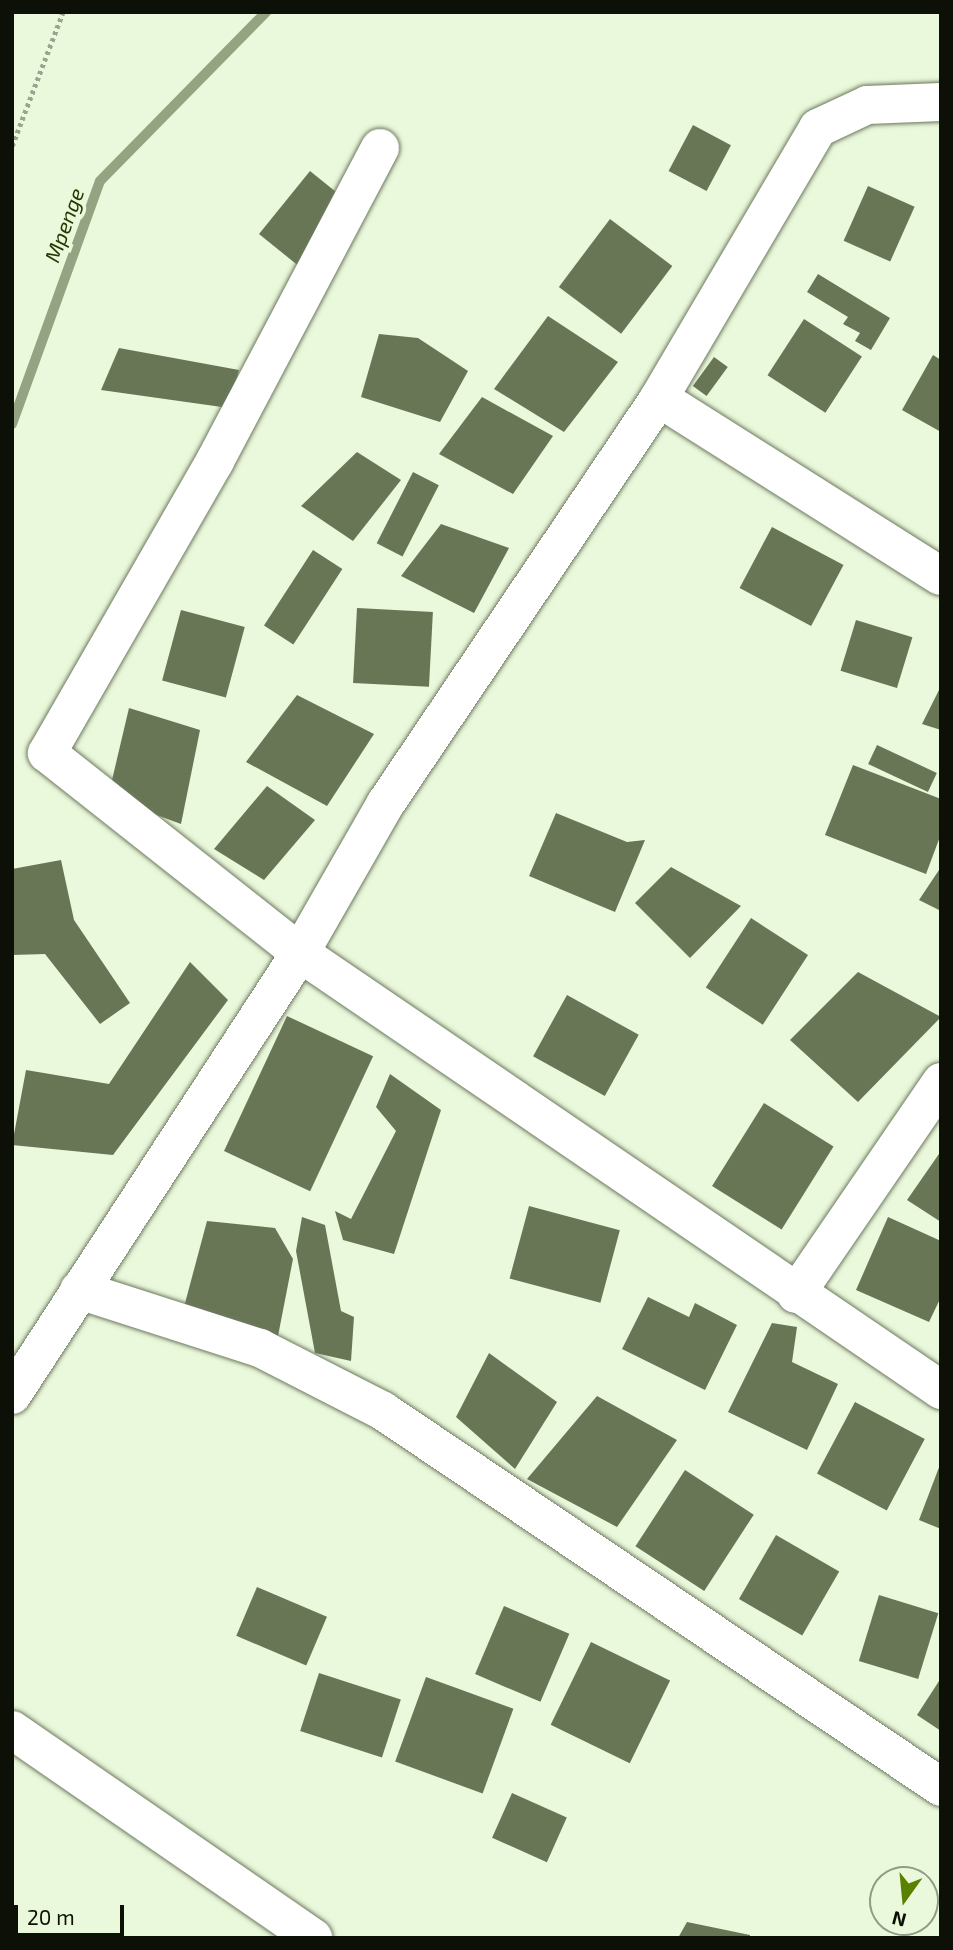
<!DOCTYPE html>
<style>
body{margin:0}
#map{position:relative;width:953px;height:1950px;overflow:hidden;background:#eaf8db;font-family:"Exo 2",sans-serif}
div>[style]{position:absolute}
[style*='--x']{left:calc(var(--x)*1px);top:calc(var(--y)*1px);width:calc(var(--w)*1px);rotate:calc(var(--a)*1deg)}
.stream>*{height:10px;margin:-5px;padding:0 5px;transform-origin:5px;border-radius:5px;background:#94a382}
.building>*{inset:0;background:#687656;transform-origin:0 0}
.path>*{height:4.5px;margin-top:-2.25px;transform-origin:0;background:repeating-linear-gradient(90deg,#9aa48e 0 3.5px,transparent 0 7px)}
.roads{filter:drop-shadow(0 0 2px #6d795f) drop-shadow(0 0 2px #6d795f)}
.street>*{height:38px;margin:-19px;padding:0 19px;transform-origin:19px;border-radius:19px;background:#fff}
.primary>*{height:38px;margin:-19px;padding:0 19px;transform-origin:19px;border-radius:19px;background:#fff}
span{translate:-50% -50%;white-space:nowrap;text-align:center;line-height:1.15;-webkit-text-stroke:7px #eaf8db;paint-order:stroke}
.water-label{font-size:21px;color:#253801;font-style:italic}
.frame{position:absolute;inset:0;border:14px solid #0c1007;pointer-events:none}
.north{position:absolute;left:869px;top:1866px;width:70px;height:70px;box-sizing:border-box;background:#eaf8db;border:2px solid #919b86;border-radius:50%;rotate:195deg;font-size:19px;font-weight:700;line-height:28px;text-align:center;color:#0c1007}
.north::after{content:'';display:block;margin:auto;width:24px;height:32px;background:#5a8000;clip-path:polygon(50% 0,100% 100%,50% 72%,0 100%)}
.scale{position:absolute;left:14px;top:1905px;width:110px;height:32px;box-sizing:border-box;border:4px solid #0c1007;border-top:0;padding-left:9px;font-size:21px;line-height:24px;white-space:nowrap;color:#0c1007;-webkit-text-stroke:5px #eaf8db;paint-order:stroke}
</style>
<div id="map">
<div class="stream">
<div style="--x:12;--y:424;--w:258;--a:-70.1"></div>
<div style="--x:100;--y:181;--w:237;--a:-45.5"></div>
</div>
<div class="building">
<div style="left:693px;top:125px;width:43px;height:52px;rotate:28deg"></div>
<div style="left:310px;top:171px;width:55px;height:81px;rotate:39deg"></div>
<div style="left:868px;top:186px;width:51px;height:60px;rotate:24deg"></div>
<div style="left:610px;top:219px;width:78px;height:85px;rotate:37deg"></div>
<div style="clip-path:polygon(818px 274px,890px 318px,871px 350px,855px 341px,860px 333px,843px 324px,848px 317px,807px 292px)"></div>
<div style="clip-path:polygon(548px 316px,618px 362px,564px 432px,494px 389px)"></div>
<div style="left:804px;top:319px;width:69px;height:67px;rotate:33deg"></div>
<div style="clip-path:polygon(379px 334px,418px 338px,468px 371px,440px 422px,361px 397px)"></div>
<div style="clip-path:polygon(119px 348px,239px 370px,229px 408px,101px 390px)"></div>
<div style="clip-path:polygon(933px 355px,941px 360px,941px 432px,902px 410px)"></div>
<div style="left:714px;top:357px;width:17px;height:36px;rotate:36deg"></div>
<div style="clip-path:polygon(482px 397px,553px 436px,513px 494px,439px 454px)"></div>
<div style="clip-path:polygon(357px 452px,401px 480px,353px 541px,301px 506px)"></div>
<div style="left:413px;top:472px;width:29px;height:80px;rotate:27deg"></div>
<div style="clip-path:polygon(441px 524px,509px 548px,474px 613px,401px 576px)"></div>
<div style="left:772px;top:527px;width:81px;height:69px;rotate:28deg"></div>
<div style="left:313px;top:550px;width:35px;height:90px;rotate:33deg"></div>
<div style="left:357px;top:608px;width:76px;height:75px;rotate:3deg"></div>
<div style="left:181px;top:610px;width:66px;height:73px;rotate:15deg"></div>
<div style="left:856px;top:620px;width:59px;height:53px;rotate:17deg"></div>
<div style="clip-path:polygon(941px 686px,941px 730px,922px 724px)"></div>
<div style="clip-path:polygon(297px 695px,374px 734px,327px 806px,246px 762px)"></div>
<div style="clip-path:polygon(129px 708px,200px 730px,181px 824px,108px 797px)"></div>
<div style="left:877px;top:745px;width:66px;height:21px;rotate:25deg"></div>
<div style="clip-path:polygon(853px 765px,941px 799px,941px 834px,926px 874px,825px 835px)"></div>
<div style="clip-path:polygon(267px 786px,315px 820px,264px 880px,214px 849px)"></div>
<div style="clip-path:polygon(556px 813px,627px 842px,645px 840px,615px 912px,529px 876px)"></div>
<div style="clip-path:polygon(61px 860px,74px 920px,130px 1003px,100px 1024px,45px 954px,12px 955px,12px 869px)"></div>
<div style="clip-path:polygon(671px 867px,741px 906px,690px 958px,635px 903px)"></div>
<div style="clip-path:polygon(941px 867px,941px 911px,919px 900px)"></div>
<div style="left:751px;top:918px;width:68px;height:83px;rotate:33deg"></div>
<div style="clip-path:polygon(190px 962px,228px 1000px,113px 1155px,12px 1145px,26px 1070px,109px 1084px)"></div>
<div style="clip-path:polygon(858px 972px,941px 1017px,858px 1102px,790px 1040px)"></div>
<div style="left:567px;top:995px;width:82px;height:70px;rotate:29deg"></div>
<div style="left:287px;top:1016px;width:95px;height:149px;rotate:25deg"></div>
<div style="clip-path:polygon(390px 1074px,441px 1110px,394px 1254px,343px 1240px,335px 1211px,351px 1219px,396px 1131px,376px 1107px)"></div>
<div style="left:764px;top:1103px;width:82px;height:98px;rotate:32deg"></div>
<div style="clip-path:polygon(941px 1151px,941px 1222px,907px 1200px)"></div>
<div style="left:529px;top:1206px;width:94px;height:75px;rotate:15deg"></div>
<div style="clip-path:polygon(302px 1217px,325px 1225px,341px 1311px,354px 1317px,351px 1361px,315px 1353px,296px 1251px)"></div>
<div style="clip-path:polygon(888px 1217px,941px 1241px,941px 1297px,929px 1322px,856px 1290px)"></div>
<div style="clip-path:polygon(207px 1221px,275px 1228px,293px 1259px,278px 1336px,184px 1307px)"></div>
<div style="clip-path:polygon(648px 1297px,689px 1317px,695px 1303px,737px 1325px,705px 1390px,622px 1349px)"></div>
<div style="clip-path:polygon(772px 1323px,797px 1327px,792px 1362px,838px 1384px,807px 1450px,728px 1412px)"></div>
<div style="clip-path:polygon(489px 1353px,557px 1402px,515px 1469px,456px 1417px)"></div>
<div style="clip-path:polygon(597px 1396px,677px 1440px,617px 1527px,527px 1479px)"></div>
<div style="left:855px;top:1402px;width:79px;height:81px;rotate:28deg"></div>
<div style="clip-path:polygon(941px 1462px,941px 1529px,919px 1520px)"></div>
<div style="left:685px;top:1470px;width:82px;height:91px;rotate:33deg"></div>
<div style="left:776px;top:1535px;width:73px;height:74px;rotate:30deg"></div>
<div style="left:257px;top:1587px;width:76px;height:53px;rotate:23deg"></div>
<div style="left:879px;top:1595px;width:62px;height:69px;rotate:17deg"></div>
<div style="left:504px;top:1606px;width:71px;height:74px;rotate:23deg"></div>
<div style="left:591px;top:1642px;width:88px;height:92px;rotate:26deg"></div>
<div style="left:319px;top:1673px;width:86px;height:61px;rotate:18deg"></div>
<div style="left:426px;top:1677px;width:93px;height:90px;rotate:20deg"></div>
<div style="clip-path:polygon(941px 1678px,941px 1731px,917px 1715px)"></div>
<div style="left:512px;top:1793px;width:60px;height:49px;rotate:24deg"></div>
<div style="clip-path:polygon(687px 1922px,750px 1935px,750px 1938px,678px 1938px)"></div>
</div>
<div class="path">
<div style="--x:12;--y:146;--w:143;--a:-69.2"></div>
</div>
<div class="roads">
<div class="street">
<div style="--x:380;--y:148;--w:354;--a:117.8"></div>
<div style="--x:215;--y:461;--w:337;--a:119.9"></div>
<div style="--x:47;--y:753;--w:323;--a:38.3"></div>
<div style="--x:300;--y:953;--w:776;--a:34.28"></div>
<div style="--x:659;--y:398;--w:333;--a:32.3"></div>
<div style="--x:79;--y:1290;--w:190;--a:17.8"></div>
<div style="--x:260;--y:1348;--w:138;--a:27.1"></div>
<div style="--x:383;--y:1411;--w:673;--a:33.97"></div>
<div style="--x:796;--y:1294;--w:257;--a:-55.6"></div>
<div style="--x:12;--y:1395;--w:528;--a:-56.91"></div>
<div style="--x:300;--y:953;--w:173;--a:-60.2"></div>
<div style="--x:386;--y:803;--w:488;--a:-56"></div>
<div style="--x:659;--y:398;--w:313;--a:-59.5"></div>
<div style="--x:818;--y:128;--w:54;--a:-25.1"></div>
<div style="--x:867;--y:105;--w:74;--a:-2.3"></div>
</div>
<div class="primary">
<div style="--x:12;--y:1730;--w:366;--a:34.6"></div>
</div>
</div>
<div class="water-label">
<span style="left:64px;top:225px;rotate:-70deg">Mpenge</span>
</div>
<div class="frame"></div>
<div class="north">N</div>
<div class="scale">20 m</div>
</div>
